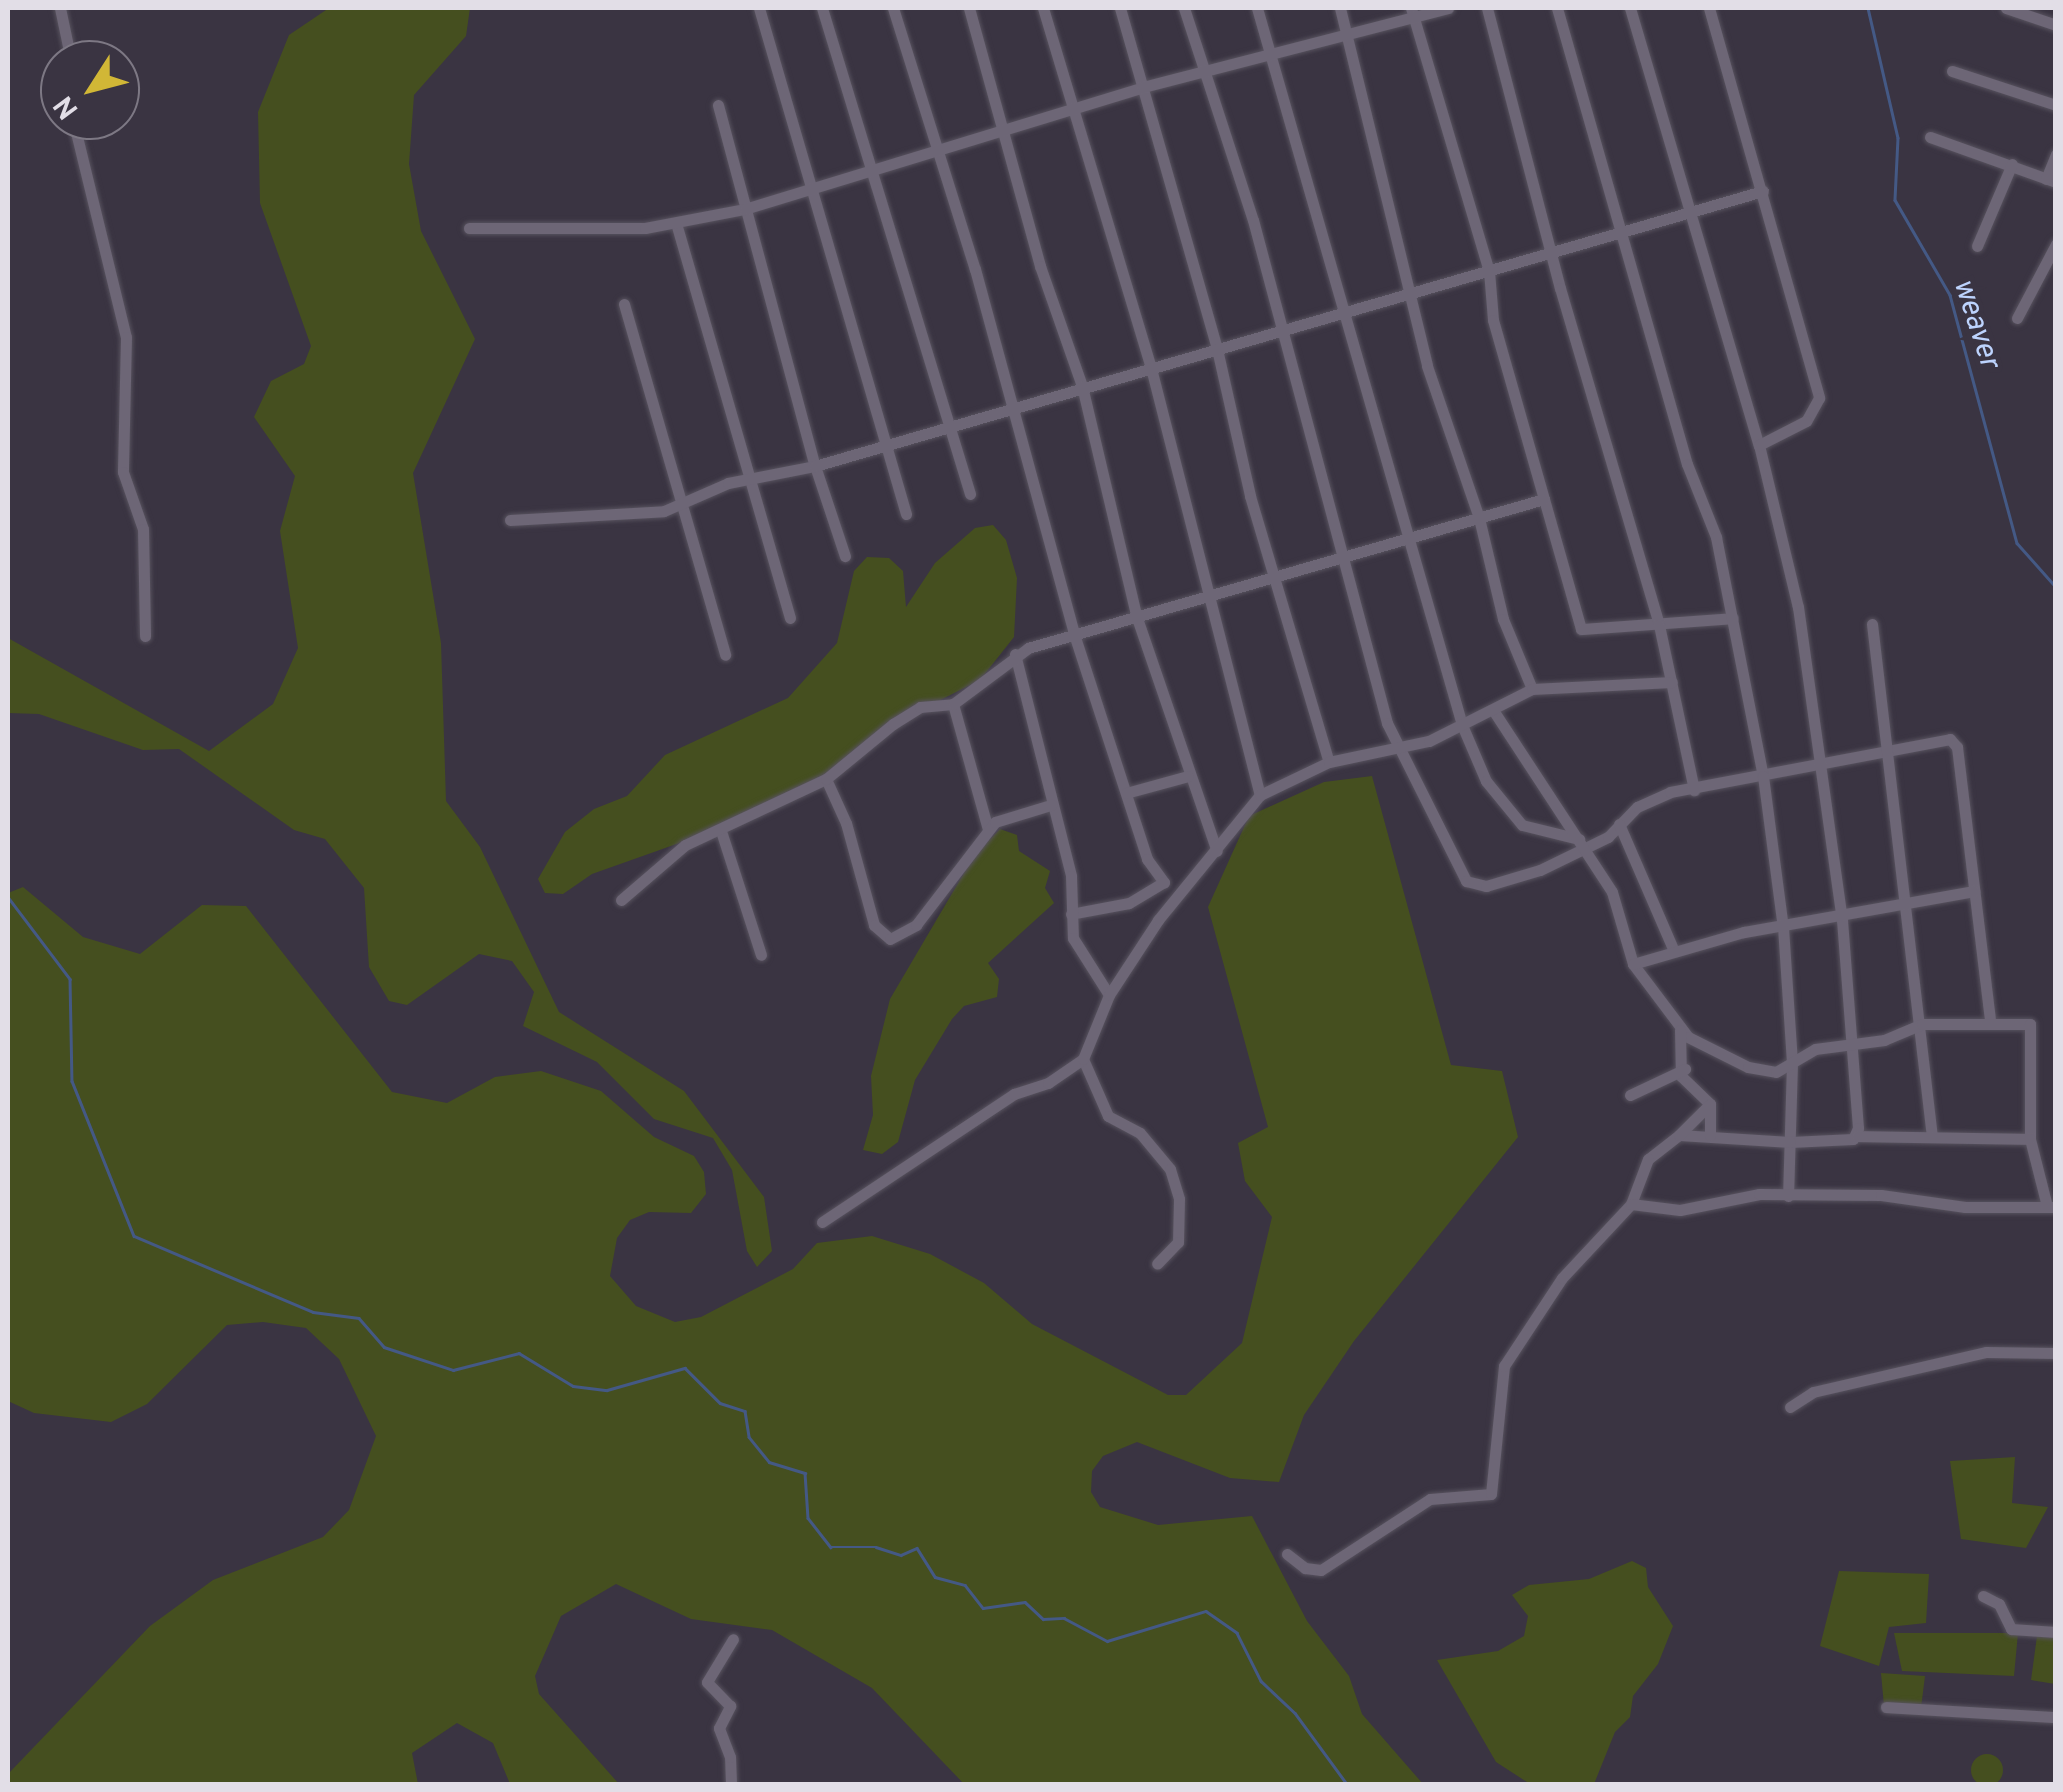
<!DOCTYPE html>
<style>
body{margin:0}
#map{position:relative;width:2063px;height:1792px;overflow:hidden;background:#3a3442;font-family:Overpass,sans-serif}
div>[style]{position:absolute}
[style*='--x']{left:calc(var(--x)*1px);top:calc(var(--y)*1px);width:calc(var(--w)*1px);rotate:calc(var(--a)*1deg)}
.green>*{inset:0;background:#454f1f}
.round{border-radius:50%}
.stream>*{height:2.5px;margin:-1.25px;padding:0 1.25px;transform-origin:1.25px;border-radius:1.25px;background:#445985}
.roads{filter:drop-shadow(0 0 2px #57525e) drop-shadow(0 0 2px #57525e)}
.minor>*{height:11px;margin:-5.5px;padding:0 5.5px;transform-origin:5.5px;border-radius:5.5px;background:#6d6676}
span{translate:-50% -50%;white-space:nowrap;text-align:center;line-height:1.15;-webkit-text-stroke:10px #3a3442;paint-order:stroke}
.water-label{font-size:30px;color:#bdd3fd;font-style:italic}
.frame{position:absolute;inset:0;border:10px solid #e2dee7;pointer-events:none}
.north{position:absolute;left:40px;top:40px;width:100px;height:100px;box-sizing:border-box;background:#3a3442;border:2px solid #7d7884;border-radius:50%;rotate:234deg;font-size:28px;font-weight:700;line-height:40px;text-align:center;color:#e2dee7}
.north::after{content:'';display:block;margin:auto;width:35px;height:45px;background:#d1b736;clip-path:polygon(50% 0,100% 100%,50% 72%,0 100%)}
</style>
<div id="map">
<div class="green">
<div style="clip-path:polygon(329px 8px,470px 8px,466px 36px,414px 95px,409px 164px,421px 231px,475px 339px,413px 473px,441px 643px,446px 801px,480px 847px,559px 1012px,684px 1091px,764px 1197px,772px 1251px,757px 1267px,747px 1251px,732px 1170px,713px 1138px,654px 1119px,597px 1062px,523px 1026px,534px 992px,512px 961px,479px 954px,407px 1005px,389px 1001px,369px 967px,364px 888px,325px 839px,294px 830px,179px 749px,143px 750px,39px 714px,8px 713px,8px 638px,209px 751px,273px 704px,298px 648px,280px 531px,295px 476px,254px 417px,271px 381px,304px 364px,311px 346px,260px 203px,258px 112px,289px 35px)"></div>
<div style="clip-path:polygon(993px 525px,1006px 540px,1017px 578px,1014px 637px,980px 680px,883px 729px,822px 778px,716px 830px,592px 874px,563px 894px,545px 893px,538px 879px,565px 832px,594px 809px,627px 796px,665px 755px,788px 698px,837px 643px,854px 571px,867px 557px,889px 558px,903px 571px,906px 607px,935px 563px,975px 528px)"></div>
<div style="clip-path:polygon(1372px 776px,1451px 1065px,1502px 1071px,1518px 1137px,1354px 1341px,1304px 1415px,1279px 1482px,1230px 1478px,1137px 1442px,1103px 1456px,1092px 1471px,1091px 1492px,1100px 1507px,1158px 1525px,1252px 1516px,1307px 1621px,1349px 1676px,1362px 1714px,1423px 1784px,964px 1784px,872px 1688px,772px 1630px,691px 1619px,616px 1584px,561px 1616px,535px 1676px,539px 1694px,619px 1784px,510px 1784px,493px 1743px,457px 1723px,412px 1753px,418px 1784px,8px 1784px,8px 1774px,150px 1626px,213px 1580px,323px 1537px,349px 1510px,376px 1436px,339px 1359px,306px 1328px,263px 1322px,227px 1325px,147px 1404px,111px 1422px,34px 1413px,8px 1401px,8px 893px,23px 887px,83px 937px,140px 954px,202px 905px,246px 906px,392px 1092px,447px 1103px,495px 1077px,541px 1071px,601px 1091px,654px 1137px,694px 1156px,704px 1172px,706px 1194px,691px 1213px,649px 1212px,630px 1220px,617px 1238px,610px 1276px,636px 1306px,675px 1322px,701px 1317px,793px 1269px,817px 1243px,872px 1236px,930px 1254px,984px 1283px,1032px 1324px,1168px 1395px,1186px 1395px,1242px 1343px,1272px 1217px,1245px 1181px,1238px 1143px,1268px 1127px,1208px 907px,1249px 816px,1324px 782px)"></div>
<div style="clip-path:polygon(1000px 829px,1017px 835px,1019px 851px,1050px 871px,1045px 888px,1054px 903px,988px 963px,999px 979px,997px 997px,964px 1006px,952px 1019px,915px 1080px,898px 1142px,882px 1154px,863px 1150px,873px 1115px,871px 1076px,890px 999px,974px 856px)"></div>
<div style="clip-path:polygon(2015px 1457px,2012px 1503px,2048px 1507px,2026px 1548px,1961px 1539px,1950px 1461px)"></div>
<div style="clip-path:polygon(1632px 1561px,1646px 1568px,1648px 1587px,1673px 1626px,1658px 1664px,1633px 1696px,1630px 1717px,1615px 1732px,1594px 1784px,1530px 1784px,1496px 1762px,1437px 1660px,1498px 1651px,1524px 1636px,1528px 1616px,1512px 1595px,1529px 1585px,1589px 1579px)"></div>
<div style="clip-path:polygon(1839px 1571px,1929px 1574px,1926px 1623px,1889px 1627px,1879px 1666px,1820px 1646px)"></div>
<div style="clip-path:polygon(1894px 1633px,2018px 1633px,2014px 1676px,1902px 1671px)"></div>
<div style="clip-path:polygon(2037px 1636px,2055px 1638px,2055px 1684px,2031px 1680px)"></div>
<div style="clip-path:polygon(1881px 1673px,1925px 1676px,1921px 1708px,1884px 1706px)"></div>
<div class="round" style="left:1971px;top:1754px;width:32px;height:32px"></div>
</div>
<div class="stream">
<div style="--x:1868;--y:8;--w:133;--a:77"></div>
<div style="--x:1898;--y:138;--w:62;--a:92.8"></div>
<div style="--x:1895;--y:200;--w:110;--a:59.9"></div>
<div style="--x:1950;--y:295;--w:257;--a:74.9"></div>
<div style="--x:2017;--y:543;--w:59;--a:48.4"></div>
<div style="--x:8;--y:897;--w:103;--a:52.9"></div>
<div style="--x:70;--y:979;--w:102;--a:88.9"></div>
<div style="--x:72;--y:1081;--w:167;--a:68.2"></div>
<div style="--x:134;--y:1236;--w:194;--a:23"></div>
<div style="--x:313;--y:1312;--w:46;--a:7.4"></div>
<div style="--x:359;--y:1318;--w:38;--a:49"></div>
<div style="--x:384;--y:1347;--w:73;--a:18.4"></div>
<div style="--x:453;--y:1370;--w:68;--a:-14.4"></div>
<div style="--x:519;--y:1353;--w:63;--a:31.4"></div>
<div style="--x:573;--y:1386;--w:34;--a:7"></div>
<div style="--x:607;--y:1390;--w:81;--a:-15.8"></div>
<div style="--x:685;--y:1368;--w:49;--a:45"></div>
<div style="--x:720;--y:1403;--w:26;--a:18"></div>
<div style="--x:745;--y:1411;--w:26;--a:81"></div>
<div style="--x:749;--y:1437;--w:32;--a:51"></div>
<div style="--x:769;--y:1462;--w:38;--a:17"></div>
<div style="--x:805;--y:1473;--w:45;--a:86.2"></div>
<div style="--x:808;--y:1518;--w:37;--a:52"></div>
<div style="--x:831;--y:1547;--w:45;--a:0"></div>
<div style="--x:876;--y:1547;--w:26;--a:18"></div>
<div style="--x:901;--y:1555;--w:17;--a:-24"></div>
<div style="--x:917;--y:1548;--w:34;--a:58"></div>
<div style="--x:935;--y:1577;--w:31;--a:15"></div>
<div style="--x:965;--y:1585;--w:29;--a:52"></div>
<div style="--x:983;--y:1608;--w:42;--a:-8.1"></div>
<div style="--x:1025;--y:1602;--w:25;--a:43"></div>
<div style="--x:1043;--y:1619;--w:21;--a:-3"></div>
<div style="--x:1064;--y:1618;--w:49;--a:28.1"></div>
<div style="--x:1107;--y:1641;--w:103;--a:-16.9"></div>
<div style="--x:1206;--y:1611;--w:38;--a:35"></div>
<div style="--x:1237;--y:1633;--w:54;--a:63.4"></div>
<div style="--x:1261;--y:1681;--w:47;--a:43.3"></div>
<div style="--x:1295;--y:1713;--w:88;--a:53.8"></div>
</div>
<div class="roads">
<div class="minor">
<div style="--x:60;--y:8;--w:53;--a:78.1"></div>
<div style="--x:759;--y:8;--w:527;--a:73.8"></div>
<div style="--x:822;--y:8;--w:508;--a:73.06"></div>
<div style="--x:893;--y:8;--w:274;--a:72.6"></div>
<div style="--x:975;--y:269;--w:378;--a:74.8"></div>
<div style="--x:1074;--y:634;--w:237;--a:72"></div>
<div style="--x:1147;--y:859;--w:29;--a:54"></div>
<div style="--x:1164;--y:882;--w:41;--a:149"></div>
<div style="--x:1129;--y:903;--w:59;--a:169.3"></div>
<div style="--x:969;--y:8;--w:268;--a:74.6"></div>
<div style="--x:1040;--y:266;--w:127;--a:70.7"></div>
<div style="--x:1082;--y:386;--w:238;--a:76.7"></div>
<div style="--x:1137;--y:618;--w:246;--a:71.1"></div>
<div style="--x:1043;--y:8;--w:376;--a:73.3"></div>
<div style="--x:1151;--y:368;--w:441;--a:75.7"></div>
<div style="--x:1120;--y:8;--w:355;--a:74.1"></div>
<div style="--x:1217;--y:349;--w:151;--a:77.3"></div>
<div style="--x:1250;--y:496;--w:277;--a:73.5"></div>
<div style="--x:1184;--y:8;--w:223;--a:72"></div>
<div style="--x:1253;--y:220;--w:521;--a:75.08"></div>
<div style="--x:1387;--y:723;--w:177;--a:63.4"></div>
<div style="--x:1466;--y:881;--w:21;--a:14"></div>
<div style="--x:1486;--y:886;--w:56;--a:-16.5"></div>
<div style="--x:1540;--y:870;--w:76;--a:-25.9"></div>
<div style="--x:1608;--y:837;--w:42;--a:-46"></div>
<div style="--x:1637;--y:807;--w:36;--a:-24"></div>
<div style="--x:1670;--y:792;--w:285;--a:-10.7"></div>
<div style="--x:1950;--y:739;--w:11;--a:49"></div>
<div style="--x:1957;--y:747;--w:275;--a:83.1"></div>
<div style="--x:1257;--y:8;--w:746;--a:74.04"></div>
<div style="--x:1462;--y:725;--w:61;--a:66.8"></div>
<div style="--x:1486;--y:781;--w:57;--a:50.7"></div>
<div style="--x:1522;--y:825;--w:59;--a:13.8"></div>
<div style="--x:1340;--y:8;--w:368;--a:76.3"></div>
<div style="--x:1427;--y:366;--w:161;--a:71.1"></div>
<div style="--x:1479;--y:518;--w:104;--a:76.6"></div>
<div style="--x:1503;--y:619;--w:76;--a:67.5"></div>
<div style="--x:1411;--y:8;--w:274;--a:73.5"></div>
<div style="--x:1489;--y:271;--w:49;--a:85.3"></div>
<div style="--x:1493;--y:320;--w:321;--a:74.1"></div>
<div style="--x:1581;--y:629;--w:152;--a:-4.1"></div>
<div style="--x:1487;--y:8;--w:289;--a:75.4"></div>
<div style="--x:1560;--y:288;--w:351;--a:73.6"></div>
<div style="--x:1659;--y:625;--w:169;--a:78"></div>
<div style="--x:1557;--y:8;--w:474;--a:74.1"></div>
<div style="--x:1687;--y:464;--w:79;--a:68.3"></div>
<div style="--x:1716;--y:537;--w:244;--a:78.9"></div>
<div style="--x:1763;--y:776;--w:152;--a:82.5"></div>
<div style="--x:1783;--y:927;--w:136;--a:86.2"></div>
<div style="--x:1792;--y:1063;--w:133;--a:91.7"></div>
<div style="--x:1630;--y:8;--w:456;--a:73.6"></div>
<div style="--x:1759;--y:445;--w:167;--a:76.5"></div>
<div style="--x:1798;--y:607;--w:316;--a:82"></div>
<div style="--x:1842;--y:920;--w:209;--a:85.6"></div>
<div style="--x:1858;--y:1128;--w:12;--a:114"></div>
<div style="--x:1853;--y:1139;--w:63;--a:177.3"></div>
<div style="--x:1790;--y:1142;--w:111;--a:-176.4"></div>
<div style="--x:1679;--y:1135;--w:39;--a:142"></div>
<div style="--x:1648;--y:1159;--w:48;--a:110.7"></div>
<div style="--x:1709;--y:8;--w:405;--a:74.2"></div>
<div style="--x:1819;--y:398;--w:26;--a:119"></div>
<div style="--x:1806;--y:421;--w:53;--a:152.9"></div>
<div style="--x:2006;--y:8;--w:53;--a:18.8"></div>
<div style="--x:1952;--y:71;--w:109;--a:18.1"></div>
<div style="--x:718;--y:105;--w:374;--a:75"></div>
<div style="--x:815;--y:466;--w:95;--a:71.6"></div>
<div style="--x:73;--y:120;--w:223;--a:76.3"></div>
<div style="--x:126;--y:337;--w:135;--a:91.3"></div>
<div style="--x:123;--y:472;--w:60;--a:70.7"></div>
<div style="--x:143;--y:529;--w:107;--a:88.9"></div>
<div style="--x:1930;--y:137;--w:134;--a:19.7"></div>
<div style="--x:2046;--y:179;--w:27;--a:-68"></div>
<div style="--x:676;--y:223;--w:411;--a:73.9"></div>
<div style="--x:469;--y:228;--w:176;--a:0"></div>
<div style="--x:645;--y:228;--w:102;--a:-10.8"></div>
<div style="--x:745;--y:209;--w:416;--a:-17"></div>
<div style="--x:1143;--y:87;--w:315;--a:-14.5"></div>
<div style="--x:1977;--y:246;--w:89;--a:-66.9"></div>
<div style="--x:624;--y:304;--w:365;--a:73.9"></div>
<div style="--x:2017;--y:318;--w:84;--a:-62.2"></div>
<div style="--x:510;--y:520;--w:154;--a:-3.3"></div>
<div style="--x:664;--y:511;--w:70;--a:-23.6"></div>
<div style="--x:728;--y:483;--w:89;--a:-11.1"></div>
<div style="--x:815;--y:466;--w:987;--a:-16.18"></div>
<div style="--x:1872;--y:624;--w:516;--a:83.33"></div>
<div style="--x:1015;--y:654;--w:229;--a:75.8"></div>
<div style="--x:1071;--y:876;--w:62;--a:88.2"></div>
<div style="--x:1073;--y:938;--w:67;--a:57.7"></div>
<div style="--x:953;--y:704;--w:130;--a:74.4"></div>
<div style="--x:1493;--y:710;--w:217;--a:56.8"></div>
<div style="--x:1612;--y:892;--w:75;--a:73.7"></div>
<div style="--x:1633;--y:964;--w:91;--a:53"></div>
<div style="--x:1688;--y:1037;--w:67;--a:26.6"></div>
<div style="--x:1748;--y:1067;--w:28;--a:10"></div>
<div style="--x:1776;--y:1072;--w:45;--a:-30.5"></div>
<div style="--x:1815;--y:1049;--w:70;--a:-7.4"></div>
<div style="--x:1884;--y:1040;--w:41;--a:-22.8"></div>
<div style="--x:1922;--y:1024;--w:108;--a:0"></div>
<div style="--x:2030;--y:1024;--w:115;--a:90"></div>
<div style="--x:2030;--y:1139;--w:69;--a:75.8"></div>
<div style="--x:826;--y:779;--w:48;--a:65.6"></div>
<div style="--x:846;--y:823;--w:106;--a:74.6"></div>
<div style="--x:874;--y:925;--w:21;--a:41"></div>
<div style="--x:890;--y:939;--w:30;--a:-28"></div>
<div style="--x:916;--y:925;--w:130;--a:-52.5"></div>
<div style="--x:995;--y:822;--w:59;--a:-16.9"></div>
<div style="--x:1126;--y:793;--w:64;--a:-15.3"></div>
<div style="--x:1619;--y:824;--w:138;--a:66.6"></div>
<div style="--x:721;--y:831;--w:130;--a:72.1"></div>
<div style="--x:621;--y:900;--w:84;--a:-40.7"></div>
<div style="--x:685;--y:845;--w:156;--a:-25.1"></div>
<div style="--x:826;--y:779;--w:87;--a:-39.4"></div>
<div style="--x:893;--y:724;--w:32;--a:-32"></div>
<div style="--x:920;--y:707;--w:33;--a:-5"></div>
<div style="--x:953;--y:704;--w:94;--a:-36.7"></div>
<div style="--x:1028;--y:648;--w:537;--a:-16.11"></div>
<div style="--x:1633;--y:964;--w:116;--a:-16.1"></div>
<div style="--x:1744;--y:932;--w:234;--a:-10.1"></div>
<div style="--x:1680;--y:1030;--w:46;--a:88.8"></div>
<div style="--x:1681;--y:1076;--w:40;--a:44"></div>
<div style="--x:1710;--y:1104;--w:31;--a:90"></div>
<div style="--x:1083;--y:1059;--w:62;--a:66.3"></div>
<div style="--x:1108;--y:1116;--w:36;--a:28"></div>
<div style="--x:1140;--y:1133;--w:47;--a:50.2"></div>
<div style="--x:1170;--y:1169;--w:31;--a:73"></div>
<div style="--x:1179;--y:1199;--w:43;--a:91.3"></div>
<div style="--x:1178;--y:1242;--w:30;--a:134"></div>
<div style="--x:1630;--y:1095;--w:61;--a:-25.3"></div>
<div style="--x:1679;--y:1135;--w:44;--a:-45"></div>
<div style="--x:1857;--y:1136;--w:173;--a:1"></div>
<div style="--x:822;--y:1222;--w:231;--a:-33.7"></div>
<div style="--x:1014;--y:1094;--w:36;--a:-18"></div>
<div style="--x:1048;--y:1083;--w:42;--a:-34.4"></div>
<div style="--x:1083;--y:1059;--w:69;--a:-67.9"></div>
<div style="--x:1109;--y:995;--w:90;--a:-56.8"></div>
<div style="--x:1158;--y:920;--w:161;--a:-50.8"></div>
<div style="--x:1260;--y:795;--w:76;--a:-25.6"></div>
<div style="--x:1329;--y:762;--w:102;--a:-11.9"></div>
<div style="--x:1429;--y:741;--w:115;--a:-26.8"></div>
<div style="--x:1532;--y:689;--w:140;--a:-2.9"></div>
<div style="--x:1790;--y:1407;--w:27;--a:-33"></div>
<div style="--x:1813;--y:1392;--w:178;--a:-13"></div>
<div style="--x:1986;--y:1352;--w:70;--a:0.8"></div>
<div style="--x:1287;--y:1554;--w:23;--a:38"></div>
<div style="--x:1305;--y:1568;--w:16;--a:7"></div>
<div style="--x:1321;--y:1570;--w:130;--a:-33.1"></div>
<div style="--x:1430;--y:1499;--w:61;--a:-4.7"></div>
<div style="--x:1491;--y:1494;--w:129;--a:-84.2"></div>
<div style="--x:1504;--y:1366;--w:105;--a:-56.6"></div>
<div style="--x:1562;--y:1278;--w:101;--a:-47"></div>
<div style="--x:1631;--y:1204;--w:49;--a:7"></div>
<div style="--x:1680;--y:1210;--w:81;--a:-11.4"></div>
<div style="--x:1759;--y:1194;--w:122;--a:0.5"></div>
<div style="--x:1881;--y:1195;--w:85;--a:8.1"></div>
<div style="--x:1965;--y:1207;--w:91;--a:0"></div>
<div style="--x:1983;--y:1596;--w:18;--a:27"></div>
<div style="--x:1999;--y:1604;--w:28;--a:64"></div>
<div style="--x:2011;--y:1629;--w:45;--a:3.8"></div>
<div style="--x:1886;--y:1707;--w:170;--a:3.4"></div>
<div style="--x:731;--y:1784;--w:27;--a:-92"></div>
<div style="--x:730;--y:1757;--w:31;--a:-111"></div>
<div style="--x:719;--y:1728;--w:25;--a:-63"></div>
<div style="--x:730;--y:1706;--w:33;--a:-134"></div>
<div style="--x:707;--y:1682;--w:50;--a:-58.8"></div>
</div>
</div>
<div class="water-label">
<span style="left:1975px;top:324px;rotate:72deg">weaver</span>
</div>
<div class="frame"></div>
<div class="north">N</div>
</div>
